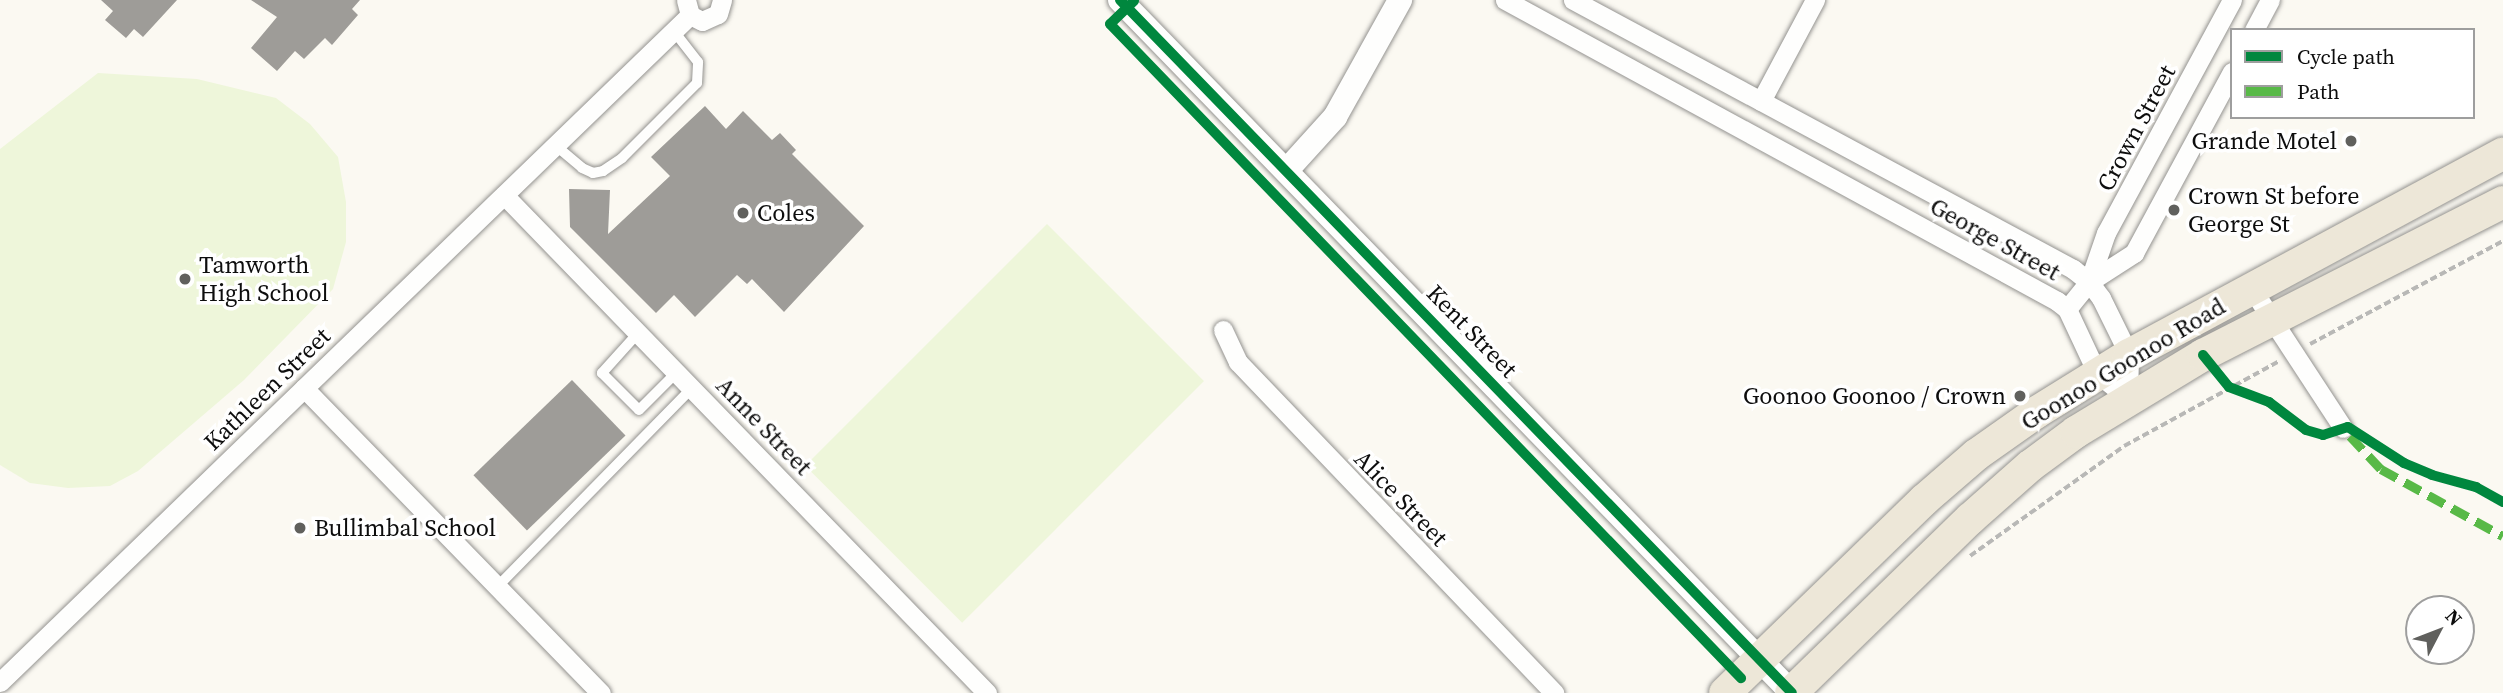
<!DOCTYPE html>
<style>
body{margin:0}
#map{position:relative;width:2503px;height:693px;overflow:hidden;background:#fbf9f2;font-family:"Source Serif 4",serif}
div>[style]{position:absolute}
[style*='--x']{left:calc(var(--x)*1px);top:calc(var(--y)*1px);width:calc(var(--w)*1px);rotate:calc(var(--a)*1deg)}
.pitch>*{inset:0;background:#eef6da;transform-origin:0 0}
.building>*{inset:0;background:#9e9c98;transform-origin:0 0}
.path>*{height:3.5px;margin-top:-1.75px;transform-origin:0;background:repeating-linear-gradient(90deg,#b8b8b6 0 7px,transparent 0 10.5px)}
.roads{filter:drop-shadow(0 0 2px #949390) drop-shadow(0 0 2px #949390)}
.service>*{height:10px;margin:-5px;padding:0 5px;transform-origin:5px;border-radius:5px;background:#fefefd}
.minor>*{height:19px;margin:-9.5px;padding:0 9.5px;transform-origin:9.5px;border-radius:9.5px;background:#fefefd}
.tertiary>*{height:24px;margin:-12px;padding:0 12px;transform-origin:12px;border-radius:12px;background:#fefefd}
.primary>*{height:32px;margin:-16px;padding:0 16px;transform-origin:16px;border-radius:16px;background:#ede7d8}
.quiet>*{height:9px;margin-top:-4.5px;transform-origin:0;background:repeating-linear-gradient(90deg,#58b947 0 18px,transparent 0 27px)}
.cycleway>*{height:10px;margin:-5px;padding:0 5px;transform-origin:5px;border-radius:5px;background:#00873e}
.dots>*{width:19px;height:19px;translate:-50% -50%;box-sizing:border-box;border:4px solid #fff;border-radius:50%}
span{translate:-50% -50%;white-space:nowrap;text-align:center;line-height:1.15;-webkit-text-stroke:7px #fff;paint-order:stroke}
.street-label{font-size:24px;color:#0d0d0d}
.poi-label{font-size:24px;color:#0d0d0d}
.right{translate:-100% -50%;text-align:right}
.left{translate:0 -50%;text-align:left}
.legend{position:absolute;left:2230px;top:28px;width:245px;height:91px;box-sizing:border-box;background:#fff;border:2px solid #9e9e9e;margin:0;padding:9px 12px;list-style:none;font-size:21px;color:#0d0d0d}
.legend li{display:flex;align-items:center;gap:14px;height:35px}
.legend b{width:35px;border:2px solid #9e9e9e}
.north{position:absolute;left:2405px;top:595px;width:70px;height:70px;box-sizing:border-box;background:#fff;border:2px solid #9e9e9e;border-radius:50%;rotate:48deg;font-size:19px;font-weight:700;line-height:28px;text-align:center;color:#0d0d0d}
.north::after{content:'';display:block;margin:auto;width:24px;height:32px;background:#60605d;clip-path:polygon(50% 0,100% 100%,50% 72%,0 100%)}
</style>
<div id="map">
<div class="pitch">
<div style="clip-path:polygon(98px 73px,197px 79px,276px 98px,310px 124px,338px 157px,346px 202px,346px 242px,333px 289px,244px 380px,138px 471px,110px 486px,68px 488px,30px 483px,0 465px,0 149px)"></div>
<div style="left:1047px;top:224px;width:222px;height:342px;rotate:45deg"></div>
</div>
<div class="building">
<div style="clip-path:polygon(101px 0,177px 0,143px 37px,134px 29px,126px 38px,105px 20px,113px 11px)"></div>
<div style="clip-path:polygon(251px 0,360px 0,352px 9px,358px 15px,332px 45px,325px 38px,304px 59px,295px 51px,277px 71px,251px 48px,277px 17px)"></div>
<div style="clip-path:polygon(705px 106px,726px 129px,743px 111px,772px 140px,780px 133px,796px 150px,792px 154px,864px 226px,784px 312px,752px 279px,747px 284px,737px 275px,695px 317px,674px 295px,656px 313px,570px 227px,569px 189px,610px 190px,608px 234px,670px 176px,651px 157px)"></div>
<div style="left:572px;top:380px;width:77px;height:137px;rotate:46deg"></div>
</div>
<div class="path">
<div style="--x:2310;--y:344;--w:219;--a:-28.1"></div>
<div style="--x:1970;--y:556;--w:189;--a:-35.5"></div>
<div style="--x:2124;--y:446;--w:177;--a:-28.7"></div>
</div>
<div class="roads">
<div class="service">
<div style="--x:555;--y:145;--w:35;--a:40"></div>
<div style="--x:582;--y:168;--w:12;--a:24"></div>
<div style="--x:593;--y:173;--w:10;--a:-11"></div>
<div style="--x:603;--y:171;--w:23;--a:-34"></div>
<div style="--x:622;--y:158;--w:106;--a:-45"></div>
<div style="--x:697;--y:83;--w:21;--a:-87"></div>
<div style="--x:698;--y:62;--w:39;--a:-128"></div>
<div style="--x:638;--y:333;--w:54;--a:132"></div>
<div style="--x:602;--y:373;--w:52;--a:45"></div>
<div style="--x:639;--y:410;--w:54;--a:-45"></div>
<div style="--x:498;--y:586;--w:279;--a:-45.6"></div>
</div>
<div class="minor">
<div style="--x:686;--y:0;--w:16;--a:75"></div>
<div style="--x:690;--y:15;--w:13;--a:27"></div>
<div style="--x:702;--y:21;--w:17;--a:-24"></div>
<div style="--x:718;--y:14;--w:15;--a:-74"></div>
<div style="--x:1505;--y:0;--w:629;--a:28.6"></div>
<div style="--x:2057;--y:301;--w:13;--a:39"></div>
<div style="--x:2067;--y:309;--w:71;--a:64.9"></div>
<div style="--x:2097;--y:373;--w:40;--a:39"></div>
<div style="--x:1573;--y:0;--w:568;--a:28.28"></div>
<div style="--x:2073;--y:269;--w:21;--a:39"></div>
<div style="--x:2089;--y:282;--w:20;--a:53"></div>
<div style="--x:2101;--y:298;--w:64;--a:63.8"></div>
<div style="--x:2129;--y:355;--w:43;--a:91.3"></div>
<div style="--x:2254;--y:30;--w:34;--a:-62"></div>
<div style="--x:1761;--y:101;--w:115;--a:-61.9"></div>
<div style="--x:504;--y:195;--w:694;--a:45.88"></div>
<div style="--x:2089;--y:282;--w:54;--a:-32.8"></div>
<div style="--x:2134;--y:253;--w:206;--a:-61.6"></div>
<div style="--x:2252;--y:289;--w:166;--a:56.8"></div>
<div style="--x:2067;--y:309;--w:35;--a:-51"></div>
<div style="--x:2089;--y:282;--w:52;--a:-70.9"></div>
<div style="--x:2106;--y:233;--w:265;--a:-61.6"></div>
<div style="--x:1223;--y:330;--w:35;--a:65"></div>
<div style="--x:1238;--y:362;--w:458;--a:46.3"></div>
<div style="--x:304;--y:388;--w:426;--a:45.8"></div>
<div style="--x:0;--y:682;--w:960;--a:-44.03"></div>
</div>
<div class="tertiary">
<div style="--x:1120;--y:0;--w:965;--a:45.88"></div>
<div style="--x:1287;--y:170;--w:72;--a:-47.8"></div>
<div style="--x:1335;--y:117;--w:134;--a:-60.9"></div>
</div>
<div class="primary">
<div style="--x:1725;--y:693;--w:277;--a:-44.1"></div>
<div style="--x:1924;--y:500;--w:69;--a:-40.9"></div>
<div style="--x:1976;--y:455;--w:75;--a:-35.2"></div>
<div style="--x:2037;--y:412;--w:108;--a:-31.8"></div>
<div style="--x:2129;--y:355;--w:425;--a:-28.3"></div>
<div style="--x:1791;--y:693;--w:250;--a:-44.2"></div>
<div style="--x:1970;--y:519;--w:80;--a:-41.5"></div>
<div style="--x:2030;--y:466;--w:57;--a:-36.5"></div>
<div style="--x:2076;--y:432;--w:149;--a:-31.2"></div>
<div style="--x:2203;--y:355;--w:337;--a:-27"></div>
</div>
</div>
<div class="quiet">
<div style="--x:2350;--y:436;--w:45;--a:46.8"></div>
<div style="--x:2381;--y:469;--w:139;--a:28.8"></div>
</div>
<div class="cycleway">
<div style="--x:1120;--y:0;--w:965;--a:45.88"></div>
<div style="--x:1134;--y:1;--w:33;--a:136"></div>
<div style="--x:1110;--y:24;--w:909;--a:46.03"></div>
<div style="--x:2203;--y:355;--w:41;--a:50.9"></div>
<div style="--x:2229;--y:387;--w:43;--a:20.6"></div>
<div style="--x:2269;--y:402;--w:46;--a:37.1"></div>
<div style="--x:2306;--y:430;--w:18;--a:16"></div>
<div style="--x:2323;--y:435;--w:26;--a:-18"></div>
<div style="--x:2348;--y:427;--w:67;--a:32.7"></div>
<div style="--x:2404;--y:463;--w:30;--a:23"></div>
<div style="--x:2432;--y:475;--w:46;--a:15.3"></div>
<div style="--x:2476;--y:487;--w:31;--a:29"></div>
</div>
<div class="dots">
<div style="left:2351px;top:141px;background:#60605d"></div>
<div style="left:2174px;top:210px;background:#60605d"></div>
<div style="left:743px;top:213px;background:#60605d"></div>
<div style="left:185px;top:279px;background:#60605d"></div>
<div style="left:2020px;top:396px;background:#60605d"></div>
<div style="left:300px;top:528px;background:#60605d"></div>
</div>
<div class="street-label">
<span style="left:2136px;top:128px;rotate:-62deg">Crown Street</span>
<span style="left:1995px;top:239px;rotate:29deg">George Street</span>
<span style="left:1472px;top:331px;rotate:46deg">Kent Street</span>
<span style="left:2123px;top:364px;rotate:-31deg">Goonoo Goonoo Road</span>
<span style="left:267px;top:389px;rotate:-44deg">Kathleen Street</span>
<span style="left:764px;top:426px;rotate:46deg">Anne Street</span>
<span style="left:1401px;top:498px;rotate:46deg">Alice Street</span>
</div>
<div class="poi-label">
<span class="right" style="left:2337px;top:141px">Grande Motel</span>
<span class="left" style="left:2188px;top:210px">Crown St before<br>George St</span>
<span class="left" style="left:757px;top:213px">Coles</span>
<span class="left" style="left:199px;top:279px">Tamworth<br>High School</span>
<span class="right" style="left:2006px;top:396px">Goonoo Goonoo / Crown</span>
<span class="left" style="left:314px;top:528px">Bullimbal School</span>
</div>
<ul class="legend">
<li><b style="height:9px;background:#00873e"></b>Cycle path</li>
<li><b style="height:9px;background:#58b947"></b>Path</li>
</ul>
<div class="north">N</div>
</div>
